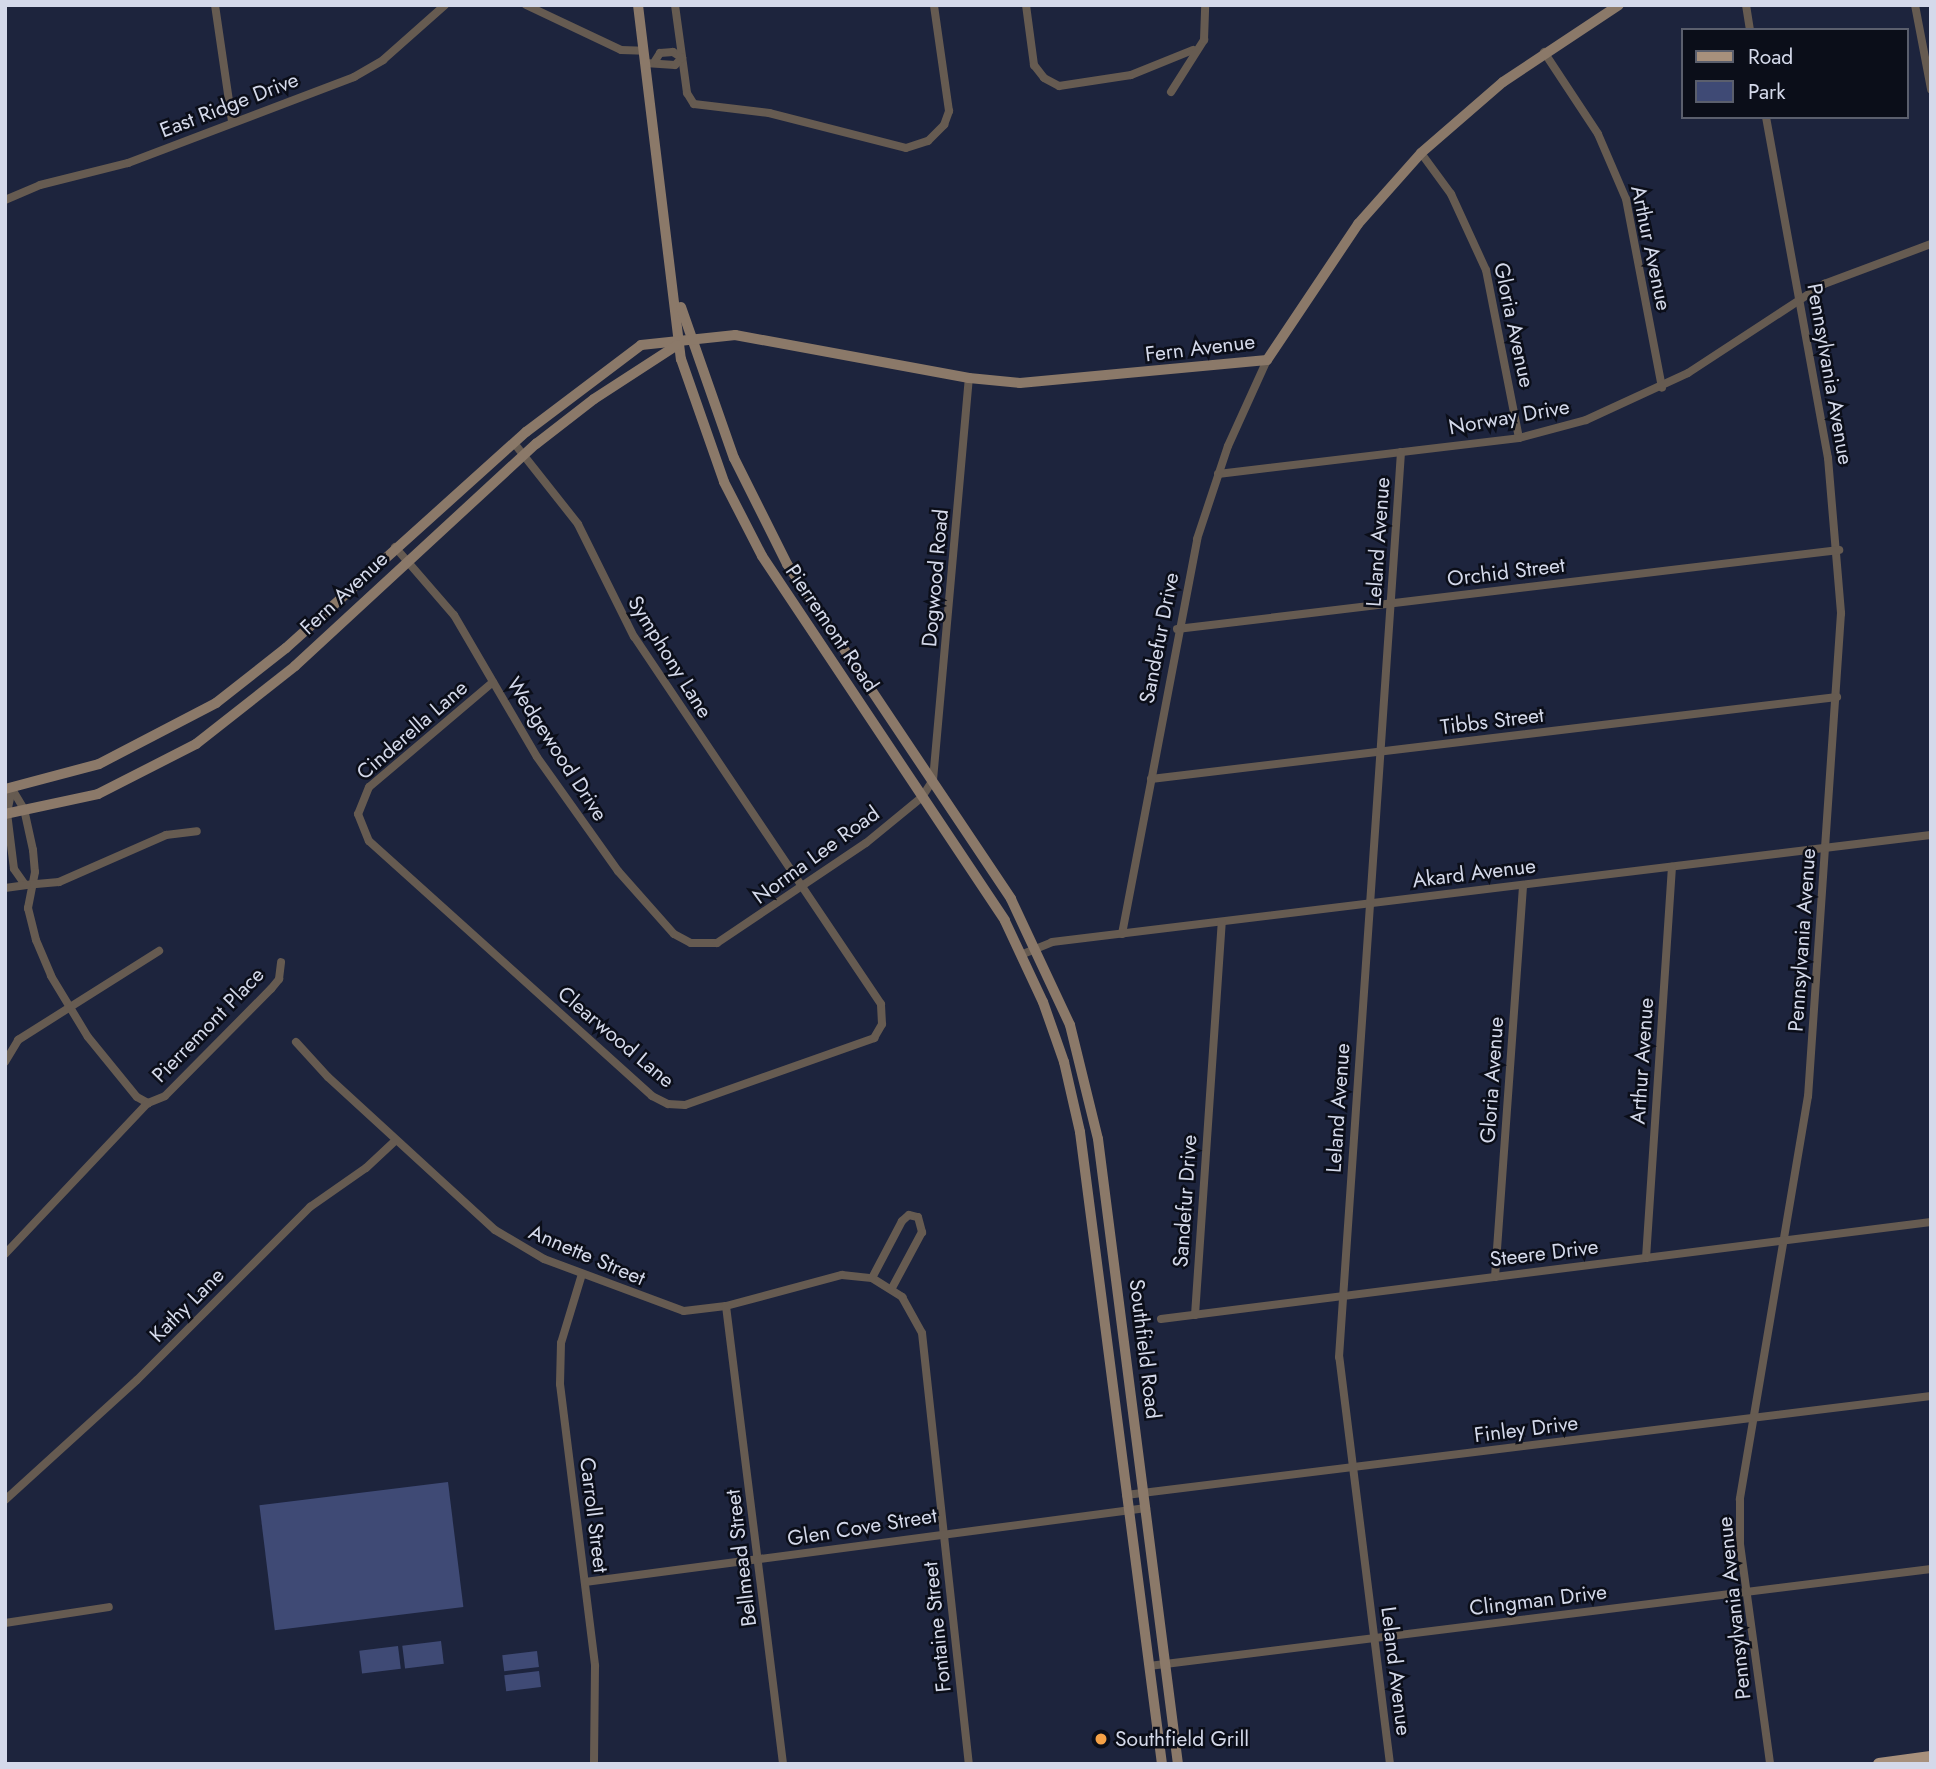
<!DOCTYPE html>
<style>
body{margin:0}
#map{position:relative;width:1936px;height:1769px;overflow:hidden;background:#1d243d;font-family:Jost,sans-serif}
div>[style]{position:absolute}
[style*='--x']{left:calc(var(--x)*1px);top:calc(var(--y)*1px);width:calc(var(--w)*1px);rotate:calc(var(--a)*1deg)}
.green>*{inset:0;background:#3f4a75;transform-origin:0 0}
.street>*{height:8px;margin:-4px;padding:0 4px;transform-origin:4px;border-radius:4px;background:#665b51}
.secondary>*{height:10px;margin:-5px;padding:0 5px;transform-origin:5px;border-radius:5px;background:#8b7969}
.primary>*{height:12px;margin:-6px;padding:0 6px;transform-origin:6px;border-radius:6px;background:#a7907c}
.dots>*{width:19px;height:19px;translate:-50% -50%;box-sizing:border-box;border:4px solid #0b0e19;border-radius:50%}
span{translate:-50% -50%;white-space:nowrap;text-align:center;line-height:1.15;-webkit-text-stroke:5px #0b0e19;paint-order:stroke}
.street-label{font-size:21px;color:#d4d9ea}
.poi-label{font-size:21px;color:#d4d9ea}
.left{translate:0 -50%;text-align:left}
.frame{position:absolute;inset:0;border:7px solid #d4d9ea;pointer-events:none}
.legend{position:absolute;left:1681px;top:28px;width:228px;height:91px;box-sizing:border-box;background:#0b0e19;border:2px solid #5b5f6d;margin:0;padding:9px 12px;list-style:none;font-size:21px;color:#d4d9ea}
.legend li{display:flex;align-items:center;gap:14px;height:35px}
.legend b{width:35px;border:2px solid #5b5f6d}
</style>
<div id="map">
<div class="green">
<div style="left:448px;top:1482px;width:126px;height:190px;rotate:83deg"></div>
<div style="left:441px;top:1641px;width:23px;height:39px;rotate:83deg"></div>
<div style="left:398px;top:1646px;width:23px;height:39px;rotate:83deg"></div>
<div style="left:537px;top:1651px;width:16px;height:35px;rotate:83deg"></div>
<div style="left:539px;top:1671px;width:16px;height:35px;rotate:83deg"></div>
</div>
<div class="street">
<div style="--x:215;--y:5;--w:117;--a:81.7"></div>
<div style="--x:526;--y:5;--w:105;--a:25.3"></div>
<div style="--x:621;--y:50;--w:23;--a:2"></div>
<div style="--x:675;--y:5;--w:89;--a:82.2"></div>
<div style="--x:687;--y:93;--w:13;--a:58"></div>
<div style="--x:694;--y:104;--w:76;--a:6.8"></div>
<div style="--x:769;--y:113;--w:141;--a:14.3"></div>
<div style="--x:906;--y:148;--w:23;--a:-18"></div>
<div style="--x:928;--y:141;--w:23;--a:-45"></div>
<div style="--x:944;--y:125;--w:15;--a:-70"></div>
<div style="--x:949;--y:111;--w:107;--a:-98.1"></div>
<div style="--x:1026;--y:5;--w:61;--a:82.4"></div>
<div style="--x:1034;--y:65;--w:16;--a:52"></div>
<div style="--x:1044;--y:78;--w:17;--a:28"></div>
<div style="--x:1059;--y:86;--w:73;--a:-8.7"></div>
<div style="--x:1131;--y:75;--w:67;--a:-22"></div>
<div style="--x:1746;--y:5;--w:25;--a:81"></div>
<div style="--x:1915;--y:5;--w:86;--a:79.2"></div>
<div style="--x:1544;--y:52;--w:98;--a:56.6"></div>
<div style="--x:1598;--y:134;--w:71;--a:66.7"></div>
<div style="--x:1626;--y:199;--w:192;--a:79.2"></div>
<div style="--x:645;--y:63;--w:30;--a:4"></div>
<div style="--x:675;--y:65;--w:10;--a:-45"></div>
<div style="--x:682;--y:58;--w:11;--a:-146"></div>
<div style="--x:673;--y:52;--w:13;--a:176"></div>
<div style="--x:660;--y:53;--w:9;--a:122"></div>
<div style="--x:1171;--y:92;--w:62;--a:-57.6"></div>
<div style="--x:1204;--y:40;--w:35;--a:-88"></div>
<div style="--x:1766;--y:117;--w:347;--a:79.7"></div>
<div style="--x:1828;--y:458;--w:156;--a:85.2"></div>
<div style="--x:1841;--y:613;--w:484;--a:93.9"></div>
<div style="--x:1808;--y:1096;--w:409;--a:99.6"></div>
<div style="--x:1740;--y:1499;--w:45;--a:90"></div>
<div style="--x:1740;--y:1544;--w:222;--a:82.2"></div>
<div style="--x:1421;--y:153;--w:51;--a:53.8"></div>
<div style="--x:1451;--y:194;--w:84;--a:65.3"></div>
<div style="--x:1486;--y:270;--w:171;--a:78.9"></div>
<div style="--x:5;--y:200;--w:38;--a:-23"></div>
<div style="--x:40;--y:185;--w:91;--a:-14"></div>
<div style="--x:128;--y:163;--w:242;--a:-20.8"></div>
<div style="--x:354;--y:77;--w:34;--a:-30"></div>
<div style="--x:383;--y:60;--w:83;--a:-41.6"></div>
<div style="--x:1218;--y:474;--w:303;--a:-6.8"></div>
<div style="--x:1519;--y:438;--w:69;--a:-15"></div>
<div style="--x:1586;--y:420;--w:112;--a:-24.7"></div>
<div style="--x:1688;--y:373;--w:163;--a:-33.2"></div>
<div style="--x:1824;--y:284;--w:114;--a:-20.5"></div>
<div style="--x:395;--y:547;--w:90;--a:49.1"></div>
<div style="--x:454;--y:615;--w:164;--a:59.7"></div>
<div style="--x:537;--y:757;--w:140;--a:54.6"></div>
<div style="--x:618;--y:871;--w:84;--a:48.4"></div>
<div style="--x:674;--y:934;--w:19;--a:28"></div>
<div style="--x:691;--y:943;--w:26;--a:0"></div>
<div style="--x:717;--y:943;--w:179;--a:-33.9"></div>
<div style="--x:866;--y:843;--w:72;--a:-39.4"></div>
<div style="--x:922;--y:797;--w:20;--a:-57"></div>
<div style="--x:933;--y:780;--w:404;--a:-84.9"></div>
<div style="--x:1177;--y:629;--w:667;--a:-6.81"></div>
<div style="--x:493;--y:682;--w:162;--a:139.7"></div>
<div style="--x:369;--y:787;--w:29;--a:112"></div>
<div style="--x:358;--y:814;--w:29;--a:68"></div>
<div style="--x:369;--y:841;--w:381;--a:42"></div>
<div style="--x:652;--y:1096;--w:18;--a:27"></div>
<div style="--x:668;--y:1104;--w:17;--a:3"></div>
<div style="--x:685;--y:1105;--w:201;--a:-19.5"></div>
<div style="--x:874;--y:1038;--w:16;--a:-60"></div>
<div style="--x:882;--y:1024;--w:20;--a:-93"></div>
<div style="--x:881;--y:1004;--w:442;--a:-123.9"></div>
<div style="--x:634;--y:637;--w:126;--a:-116.4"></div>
<div style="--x:578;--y:524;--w:103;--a:-128.3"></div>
<div style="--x:1151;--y:779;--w:691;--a:-6.82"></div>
<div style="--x:12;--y:789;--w:23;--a:59"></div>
<div style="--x:24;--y:809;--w:42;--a:77.6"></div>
<div style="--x:33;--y:850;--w:22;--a:85"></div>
<div style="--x:35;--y:872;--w:37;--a:101"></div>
<div style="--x:28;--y:908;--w:33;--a:76"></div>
<div style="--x:36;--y:940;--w:39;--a:67"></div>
<div style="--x:51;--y:976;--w:71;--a:58.8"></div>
<div style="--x:88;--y:1037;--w:77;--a:50.8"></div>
<div style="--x:137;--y:1097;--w:13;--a:29"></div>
<div style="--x:148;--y:1103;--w:18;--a:-22"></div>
<div style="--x:165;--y:1096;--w:151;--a:-45.3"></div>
<div style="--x:271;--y:989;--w:13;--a:-51"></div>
<div style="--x:279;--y:979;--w:17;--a:-83"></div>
<div style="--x:12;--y:789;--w:25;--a:102"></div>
<div style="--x:7;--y:813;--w:56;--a:82.9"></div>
<div style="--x:14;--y:869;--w:19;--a:55"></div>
<div style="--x:25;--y:885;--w:34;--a:-5"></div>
<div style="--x:59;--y:882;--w:117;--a:-23.7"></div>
<div style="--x:166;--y:835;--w:31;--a:-7"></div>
<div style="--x:5;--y:888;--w:22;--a:-8"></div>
<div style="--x:1122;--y:934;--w:402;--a:-79.2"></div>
<div style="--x:1197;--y:539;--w:98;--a:-71.6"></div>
<div style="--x:1228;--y:446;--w:94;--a:-65.6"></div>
<div style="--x:1023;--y:954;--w:31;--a:-22"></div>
<div style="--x:1052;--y:942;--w:885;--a:-6.94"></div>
<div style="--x:296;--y:1042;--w:47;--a:47.6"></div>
<div style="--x:328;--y:1077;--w:226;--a:42.5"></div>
<div style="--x:495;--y:1230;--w:57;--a:30.6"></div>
<div style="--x:544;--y:1259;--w:149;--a:20.4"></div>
<div style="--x:684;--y:1311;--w:42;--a:-6.8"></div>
<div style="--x:726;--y:1306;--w:120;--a:-15"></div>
<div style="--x:842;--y:1275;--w:30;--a:6"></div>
<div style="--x:872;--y:1278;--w:36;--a:32"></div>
<div style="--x:902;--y:1297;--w:41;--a:60.9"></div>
<div style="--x:922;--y:1333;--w:434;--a:83.8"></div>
<div style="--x:5;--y:1062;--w:26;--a:-59"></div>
<div style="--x:18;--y:1040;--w:167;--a:-32.3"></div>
<div style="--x:5;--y:1254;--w:208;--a:-46.6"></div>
<div style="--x:1646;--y:1258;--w:392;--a:-86.2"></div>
<div style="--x:582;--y:1274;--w:72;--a:106.9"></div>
<div style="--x:561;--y:1343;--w:41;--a:91.4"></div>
<div style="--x:560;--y:1384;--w:284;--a:82.9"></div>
<div style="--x:595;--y:1666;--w:98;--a:90.6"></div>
<div style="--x:1495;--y:1277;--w:393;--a:-85.9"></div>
<div style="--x:872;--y:1278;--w:64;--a:-62.2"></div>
<div style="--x:902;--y:1221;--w:9;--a:-41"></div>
<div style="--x:909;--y:1215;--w:9;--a:13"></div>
<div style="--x:918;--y:1217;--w:16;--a:75"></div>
<div style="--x:922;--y:1232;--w:64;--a:118.2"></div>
<div style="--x:726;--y:1306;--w:462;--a:82.9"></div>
<div style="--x:1195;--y:1315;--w:394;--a:-86.1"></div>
<div style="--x:1161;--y:1319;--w:776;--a:-7.18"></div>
<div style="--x:1126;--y:1495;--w:811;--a:-7.01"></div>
<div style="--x:5;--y:1500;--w:178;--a:-42.3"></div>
<div style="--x:137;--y:1380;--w:245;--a:-45"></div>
<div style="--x:310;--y:1207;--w:68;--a:-34.9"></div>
<div style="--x:366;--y:1168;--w:41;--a:-43"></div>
<div style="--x:585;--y:1582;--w:566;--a:-7.51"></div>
<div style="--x:5;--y:1623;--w:105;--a:-8.7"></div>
<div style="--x:1149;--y:1666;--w:788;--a:-7.07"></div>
<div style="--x:1390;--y:1764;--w:410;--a:-97.1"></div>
<div style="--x:1339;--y:1357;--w:907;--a:-86.08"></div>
</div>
<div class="secondary">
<div style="--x:638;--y:5;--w:357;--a:83.1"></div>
<div style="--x:681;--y:359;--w:130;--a:70.7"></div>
<div style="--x:724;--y:482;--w:83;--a:62.8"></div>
<div style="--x:762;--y:556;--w:438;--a:56.3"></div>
<div style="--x:1005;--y:921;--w:89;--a:64.9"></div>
<div style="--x:1043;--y:1002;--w:64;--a:70.7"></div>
<div style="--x:1064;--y:1062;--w:72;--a:77.1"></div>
<div style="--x:1080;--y:1132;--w:637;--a:82.61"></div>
<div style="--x:681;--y:307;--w:160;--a:70.7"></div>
<div style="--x:734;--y:458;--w:119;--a:63.4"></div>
<div style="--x:787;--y:564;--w:403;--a:56.2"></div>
<div style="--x:1011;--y:899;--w:139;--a:64.9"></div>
<div style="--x:1070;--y:1025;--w:117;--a:76.2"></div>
<div style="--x:1098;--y:1139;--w:630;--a:82.71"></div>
<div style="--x:5;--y:789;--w:97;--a:-14.9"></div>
<div style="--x:99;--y:764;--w:132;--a:-27.5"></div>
<div style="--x:216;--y:703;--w:89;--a:-38.2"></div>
<div style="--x:286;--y:648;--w:323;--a:-42"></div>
<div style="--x:526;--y:432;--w:144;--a:-37.1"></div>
<div style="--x:641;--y:345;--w:95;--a:-6.1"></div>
<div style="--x:735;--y:335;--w:238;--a:10.4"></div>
<div style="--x:969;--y:378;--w:51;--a:5.6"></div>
<div style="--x:1020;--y:383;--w:248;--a:-5.3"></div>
<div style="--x:1267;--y:360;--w:164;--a:-56.2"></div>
<div style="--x:1358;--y:224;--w:95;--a:-48.4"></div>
<div style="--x:1421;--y:153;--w:108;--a:-40.9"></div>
<div style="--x:1503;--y:82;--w:139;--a:-33.6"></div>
<div style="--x:5;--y:814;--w:95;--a:-12.1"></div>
<div style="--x:98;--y:794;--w:110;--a:-27"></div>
<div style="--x:196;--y:744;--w:126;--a:-38.2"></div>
<div style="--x:295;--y:666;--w:328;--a:-42.7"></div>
<div style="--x:536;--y:444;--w:73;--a:-37.8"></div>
<div style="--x:594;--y:399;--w:99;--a:-33"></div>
</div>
<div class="primary">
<div style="--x:1879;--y:1764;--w:52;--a:-7.7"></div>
</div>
<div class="dots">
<div style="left:1101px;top:1739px;background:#f6a247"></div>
</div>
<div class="street-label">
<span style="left:229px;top:105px;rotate:-21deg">East Ridge Drive</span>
<span style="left:1651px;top:248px;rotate:78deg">Arthur Avenue</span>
<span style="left:1514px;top:325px;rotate:78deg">Gloria Avenue</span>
<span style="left:1200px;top:348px;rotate:-7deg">Fern Avenue</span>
<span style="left:1830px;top:374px;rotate:80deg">Pennsylvania Avenue</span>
<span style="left:1509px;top:417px;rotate:-10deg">Norway Drive</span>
<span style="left:1378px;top:542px;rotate:-86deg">Leland Avenue</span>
<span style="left:1506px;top:572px;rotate:-7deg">Orchid Street</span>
<span style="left:935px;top:578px;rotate:-85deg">Dogwood Road</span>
<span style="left:344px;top:593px;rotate:-43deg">Fern Avenue</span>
<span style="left:832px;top:628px;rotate:56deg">Pierremont Road</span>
<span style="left:1159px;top:638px;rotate:-79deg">Sandefur Drive</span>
<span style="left:670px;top:657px;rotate:58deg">Symphony Lane</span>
<span style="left:1492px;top:721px;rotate:-7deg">Tibbs Street</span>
<span style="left:412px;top:730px;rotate:-41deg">Cinderella Lane</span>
<span style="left:557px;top:749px;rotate:57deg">Wedgewood Drive</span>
<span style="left:816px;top:855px;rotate:-36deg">Norma Lee Road</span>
<span style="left:1474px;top:873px;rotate:-7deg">Akard Avenue</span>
<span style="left:1802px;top:940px;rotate:-86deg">Pennsylvania Avenue</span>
<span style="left:208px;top:1025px;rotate:-46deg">Pierremont Place</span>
<span style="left:616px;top:1037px;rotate:40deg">Clearwood Lane</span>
<span style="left:1642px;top:1061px;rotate:-86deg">Arthur Avenue</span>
<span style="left:1492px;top:1080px;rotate:-86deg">Gloria Avenue</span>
<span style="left:1338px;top:1108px;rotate:-86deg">Leland Avenue</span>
<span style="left:1185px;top:1201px;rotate:-86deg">Sandefur Drive</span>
<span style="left:1544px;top:1253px;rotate:-7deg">Steere Drive</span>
<span style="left:587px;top:1255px;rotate:23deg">Annette Street</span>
<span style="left:187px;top:1305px;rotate:-45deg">Kathy Lane</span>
<span style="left:1145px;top:1349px;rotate:83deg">Southfield Road</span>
<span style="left:1526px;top:1429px;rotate:-7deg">Finley Drive</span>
<span style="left:594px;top:1515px;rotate:83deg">Carroll Street</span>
<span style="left:862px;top:1527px;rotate:-9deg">Glen Cove Street</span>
<span style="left:741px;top:1558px;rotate:-97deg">Bellmead Street</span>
<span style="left:1538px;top:1600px;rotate:-7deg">Clingman Drive</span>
<span style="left:1734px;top:1608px;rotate:-96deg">Pennsylvania Avenue</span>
<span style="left:937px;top:1627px;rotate:-96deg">Fontaine Street</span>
<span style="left:1396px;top:1671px;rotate:83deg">Leland Avenue</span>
</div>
<div class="poi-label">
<span class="left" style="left:1115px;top:1739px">Southfield Grill</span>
</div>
<div class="frame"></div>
<ul class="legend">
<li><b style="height:9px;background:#a7907c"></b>Road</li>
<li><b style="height:19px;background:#3f4a75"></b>Park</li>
</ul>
</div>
